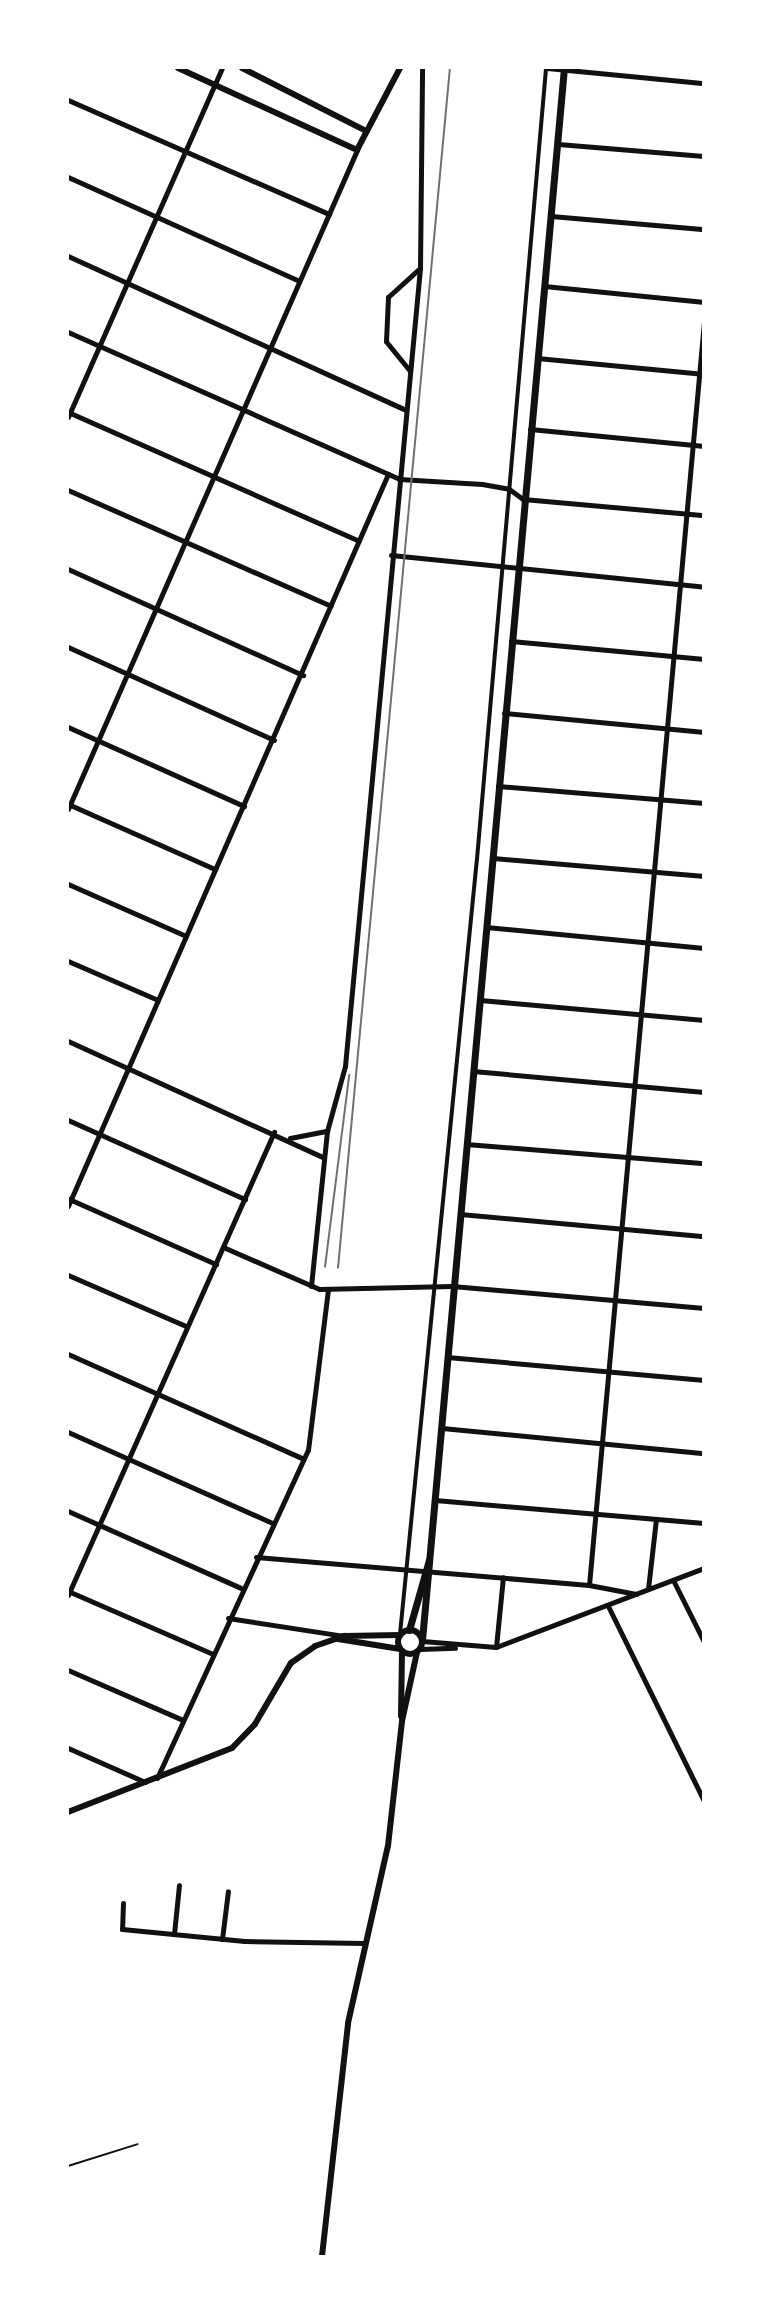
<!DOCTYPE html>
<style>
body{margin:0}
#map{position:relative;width:771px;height:2324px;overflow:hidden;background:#fff;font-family:Barlow,sans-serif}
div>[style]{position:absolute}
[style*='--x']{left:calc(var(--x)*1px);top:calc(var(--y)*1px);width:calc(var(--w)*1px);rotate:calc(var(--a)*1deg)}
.service>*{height:2px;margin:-1px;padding:0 1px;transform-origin:1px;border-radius:1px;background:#111}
.pedestrian>*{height:4px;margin:-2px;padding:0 2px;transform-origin:2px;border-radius:2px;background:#111}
.minor>*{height:5px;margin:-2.5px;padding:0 2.5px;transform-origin:2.5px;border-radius:2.5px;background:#111}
.tertiary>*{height:6px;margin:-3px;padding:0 3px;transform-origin:3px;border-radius:3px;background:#111}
.tertiary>.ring{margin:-3px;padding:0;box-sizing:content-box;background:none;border:6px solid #111;border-radius:50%}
.secondary>*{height:7px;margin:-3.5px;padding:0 3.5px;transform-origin:3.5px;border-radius:3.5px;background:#111}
.tram>*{height:1.5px;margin:-0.75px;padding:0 0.75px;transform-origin:0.75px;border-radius:0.75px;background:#707070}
span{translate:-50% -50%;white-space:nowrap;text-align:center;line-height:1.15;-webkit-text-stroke:6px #fff;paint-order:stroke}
.frame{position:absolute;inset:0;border:69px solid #fff;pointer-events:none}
</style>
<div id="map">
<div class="service">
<div style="--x:68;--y:2166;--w:73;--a:-17.4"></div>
</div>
<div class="pedestrian">
<div style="--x:400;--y:1634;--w:779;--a:-84.33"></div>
<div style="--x:477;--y:859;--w:794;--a:-85.01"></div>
</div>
<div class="minor">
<div style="--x:547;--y:68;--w:158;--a:5.5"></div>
<div style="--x:68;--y:100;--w:285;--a:23.6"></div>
<div style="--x:558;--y:144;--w:146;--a:4.7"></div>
<div style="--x:68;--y:177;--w:253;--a:24.2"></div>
<div style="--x:551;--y:216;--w:154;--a:4.9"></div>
<div style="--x:68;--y:256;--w:371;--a:24.5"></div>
<div style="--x:544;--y:286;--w:161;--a:5.7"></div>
<div style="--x:68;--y:332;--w:362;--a:23.9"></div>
<div style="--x:399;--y:479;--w:83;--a:3.4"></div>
<div style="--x:482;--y:484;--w:27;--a:10"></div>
<div style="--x:509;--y:489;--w:17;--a:36"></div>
<div style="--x:523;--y:499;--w:182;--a:5.1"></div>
<div style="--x:537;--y:358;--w:168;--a:5.5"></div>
<div style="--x:410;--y:371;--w:38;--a:-129"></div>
<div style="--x:386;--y:341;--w:44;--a:-87.4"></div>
<div style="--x:388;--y:297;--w:43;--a:-42.2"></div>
<div style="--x:68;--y:412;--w:318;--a:23.9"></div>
<div style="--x:68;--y:417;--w:381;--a:-66.2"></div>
<div style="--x:530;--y:429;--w:175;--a:5.6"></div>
<div style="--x:68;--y:490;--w:287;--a:23.8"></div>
<div style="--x:391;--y:555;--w:315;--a:5.8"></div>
<div style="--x:68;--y:569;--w:258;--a:24.3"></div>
<div style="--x:511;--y:641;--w:194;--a:5.3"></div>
<div style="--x:68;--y:647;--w:226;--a:24.3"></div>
<div style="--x:504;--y:713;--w:201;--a:5.4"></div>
<div style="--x:68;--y:727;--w:193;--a:24.2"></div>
<div style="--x:498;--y:786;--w:207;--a:4.7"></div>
<div style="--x:68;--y:804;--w:161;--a:23.9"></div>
<div style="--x:68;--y:809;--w:720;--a:-66.32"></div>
<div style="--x:493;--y:858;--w:212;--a:4.9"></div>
<div style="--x:68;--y:884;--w:129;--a:23.8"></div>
<div style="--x:486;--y:927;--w:219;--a:5.5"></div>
<div style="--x:68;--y:961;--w:98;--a:23.4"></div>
<div style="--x:480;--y:1000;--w:225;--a:5.1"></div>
<div style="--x:68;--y:1041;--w:280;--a:24.5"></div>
<div style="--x:473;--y:1071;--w:232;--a:5.2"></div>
<div style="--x:68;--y:1120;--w:194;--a:24.1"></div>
<div style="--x:290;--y:1138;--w:38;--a:-11"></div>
<div style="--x:466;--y:1144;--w:239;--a:4.6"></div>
<div style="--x:69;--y:1199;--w:161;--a:23.9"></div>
<div style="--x:68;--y:1206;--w:799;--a:-66.39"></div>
<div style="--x:460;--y:1214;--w:245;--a:5.2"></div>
<div style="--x:223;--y:1247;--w:105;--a:23.6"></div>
<div style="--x:319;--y:1289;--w:133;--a:-1.3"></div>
<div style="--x:452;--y:1286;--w:253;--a:5"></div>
<div style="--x:68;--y:1275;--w:129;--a:23.4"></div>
<div style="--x:311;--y:1286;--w:156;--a:-84.1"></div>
<div style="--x:327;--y:1131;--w:67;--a:-74.5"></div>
<div style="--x:345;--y:1066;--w:802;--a:-84.63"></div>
<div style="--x:420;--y:268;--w:200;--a:-89.4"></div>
<div style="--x:68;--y:1354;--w:256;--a:24"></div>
<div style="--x:447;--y:1357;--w:258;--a:5.1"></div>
<div style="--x:442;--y:1428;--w:263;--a:5.5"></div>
<div style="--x:68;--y:1432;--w:223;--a:24"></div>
<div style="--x:435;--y:1500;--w:270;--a:4.9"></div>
<div style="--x:68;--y:1511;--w:189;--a:24"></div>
<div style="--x:256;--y:1557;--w:334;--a:4.8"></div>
<div style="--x:589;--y:1585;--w:48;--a:10.8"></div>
<div style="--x:673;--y:1580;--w:69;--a:63.4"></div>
<div style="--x:589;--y:1585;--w:1269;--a:-84.8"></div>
<div style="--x:648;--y:1589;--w:70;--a:-83.5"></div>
<div style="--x:68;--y:1591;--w:158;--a:23.5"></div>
<div style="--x:68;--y:1595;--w:507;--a:-66.01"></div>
<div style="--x:608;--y:1606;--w:217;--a:63.8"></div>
<div style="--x:228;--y:1618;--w:117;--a:8.8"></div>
<div style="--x:422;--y:1641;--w:74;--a:4.6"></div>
<div style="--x:496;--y:1647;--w:222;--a:-20.8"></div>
<div style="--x:496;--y:1647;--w:70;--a:-84.3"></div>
<div style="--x:420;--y:1649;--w:35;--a:-2"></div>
<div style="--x:68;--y:1670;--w:125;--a:23.5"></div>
<div style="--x:68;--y:1748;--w:84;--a:23.8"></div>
<div style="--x:157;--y:1778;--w:361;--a:-65.3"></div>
<div style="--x:308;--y:1450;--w:161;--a:-82.9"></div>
<div style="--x:123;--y:1903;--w:26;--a:92"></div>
<div style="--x:122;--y:1929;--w:123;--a:5.6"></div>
<div style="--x:244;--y:1941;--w:120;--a:1"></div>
<div style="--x:174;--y:1934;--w:49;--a:-84.2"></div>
<div style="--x:222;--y:1939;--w:48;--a:-82.9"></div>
</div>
<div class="tertiary">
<div style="--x:178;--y:68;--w:197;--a:24.6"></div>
<div style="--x:357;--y:150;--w:93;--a:-62.3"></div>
<div style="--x:242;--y:68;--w:139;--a:26.9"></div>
<div class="ring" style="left:398px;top:1630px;width:18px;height:18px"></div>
<div style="--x:338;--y:1639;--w:63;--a:9.2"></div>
<div style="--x:401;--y:1716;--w:65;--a:-89.1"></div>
<div style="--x:68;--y:1812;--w:176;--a:-21.3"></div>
<div style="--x:232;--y:1748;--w:33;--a:-46"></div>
<div style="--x:255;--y:1724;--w:71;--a:-59.5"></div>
<div style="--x:291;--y:1663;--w:29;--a:-35"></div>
<div style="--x:315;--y:1646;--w:31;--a:-19"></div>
<div style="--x:344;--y:1636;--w:56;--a:-1"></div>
<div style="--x:322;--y:2256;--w:234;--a:-83.6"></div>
<div style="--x:348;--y:2023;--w:181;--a:-77.3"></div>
<div style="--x:388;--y:1846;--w:126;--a:-83.6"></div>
<div style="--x:402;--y:1721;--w:71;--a:-77.7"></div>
</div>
<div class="secondary">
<div style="--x:409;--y:1630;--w:73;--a:-74.1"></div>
<div style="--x:422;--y:1640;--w:1578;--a:-84.84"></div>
</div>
<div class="tram">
<div style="--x:325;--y:1267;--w:193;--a:-82.8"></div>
<div style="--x:338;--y:1268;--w:1205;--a:-84.67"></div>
</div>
<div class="frame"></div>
</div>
